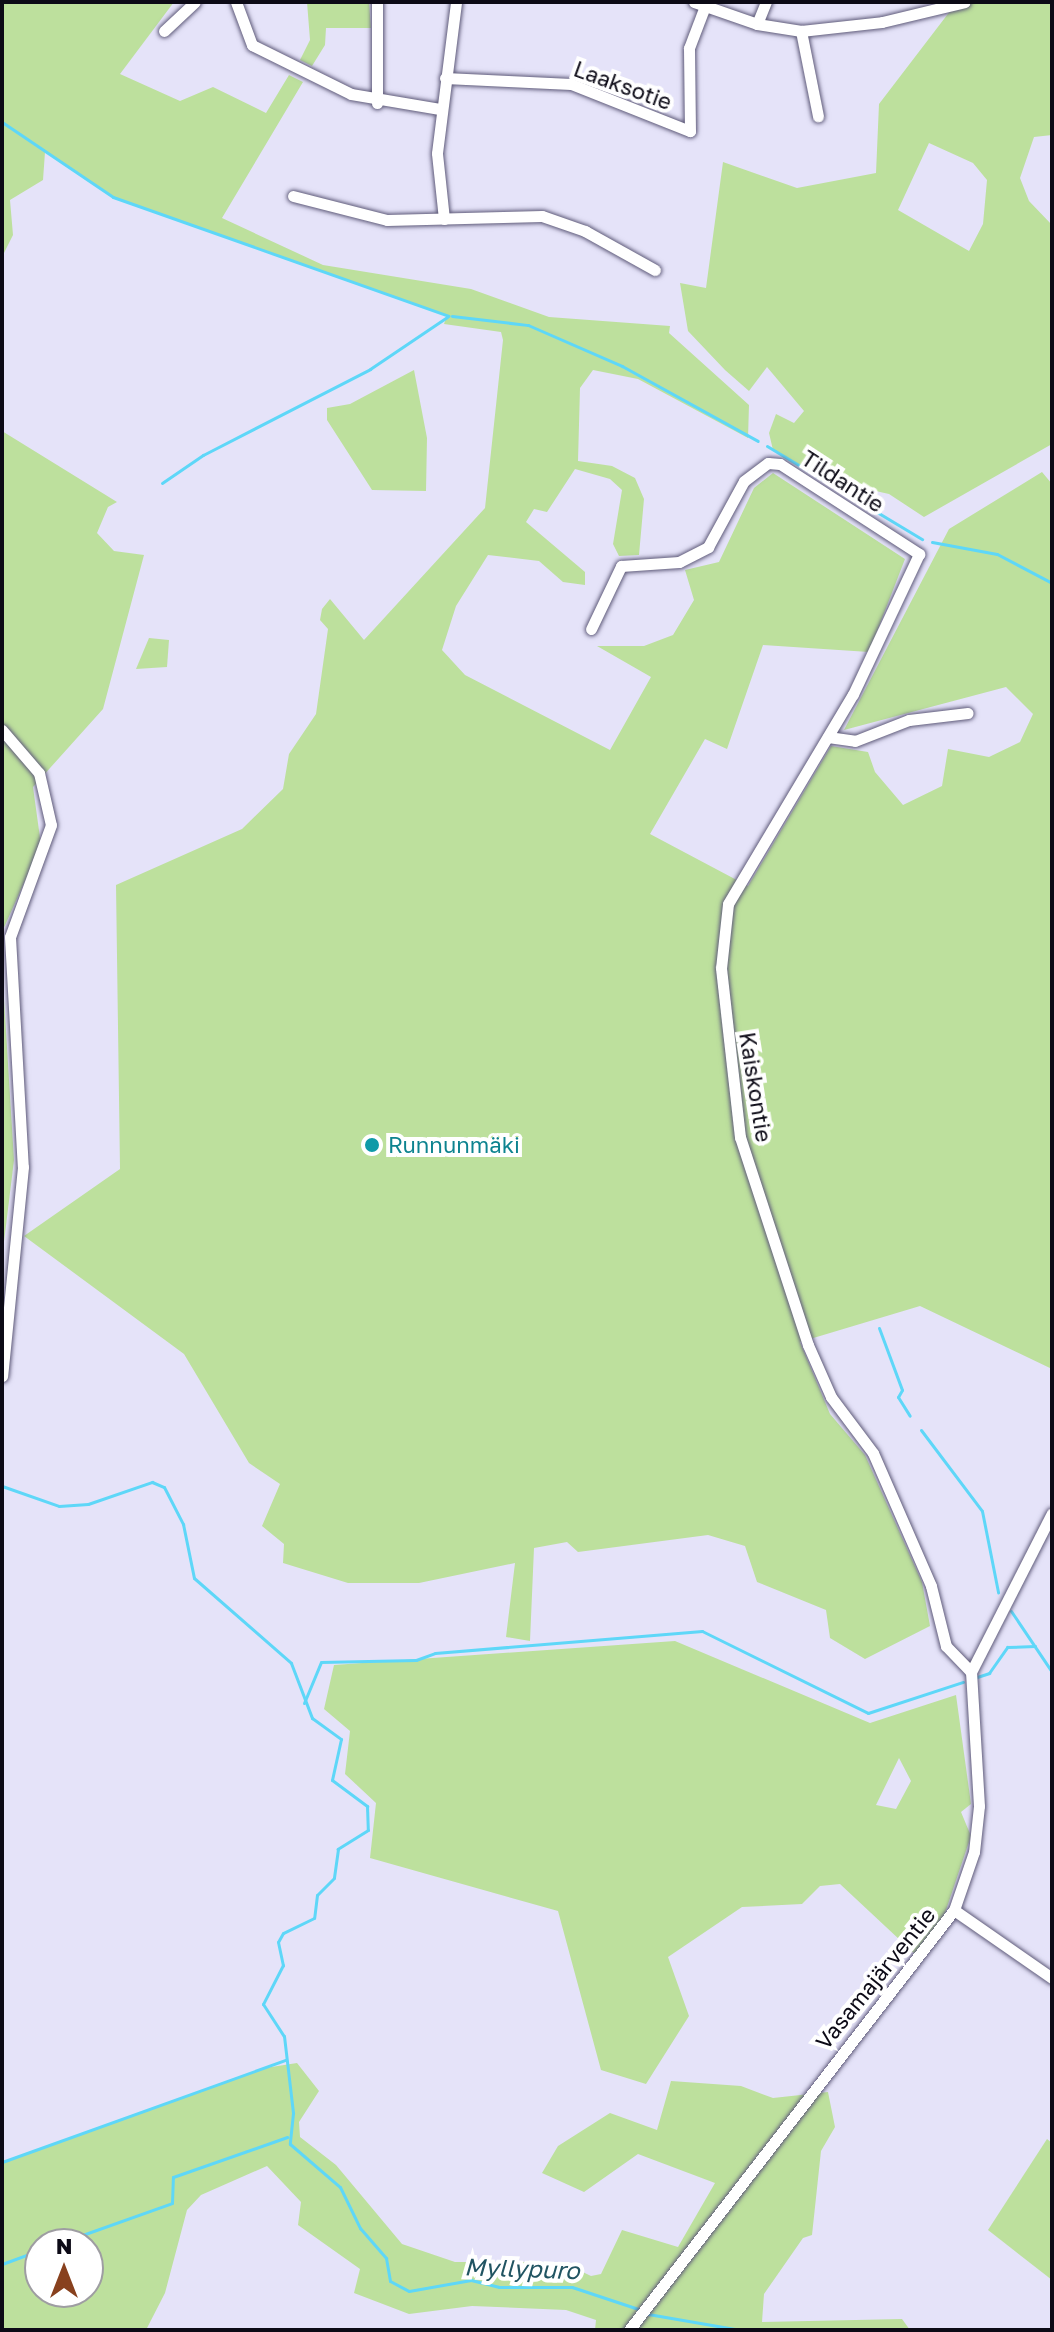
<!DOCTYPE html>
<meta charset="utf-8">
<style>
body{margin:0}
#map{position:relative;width:1054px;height:2332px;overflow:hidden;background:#e5e3f9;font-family:"Golos Text",sans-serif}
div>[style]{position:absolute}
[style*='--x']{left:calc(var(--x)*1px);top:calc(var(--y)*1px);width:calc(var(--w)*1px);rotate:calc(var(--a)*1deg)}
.green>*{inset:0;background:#bde09d}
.stream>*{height:3px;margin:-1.5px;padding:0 1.5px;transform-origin:1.5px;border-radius:1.5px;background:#5ed7f8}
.roads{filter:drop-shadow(0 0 2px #5f5b7a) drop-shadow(0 0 2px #5f5b7a)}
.minor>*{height:11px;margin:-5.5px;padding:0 5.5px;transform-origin:5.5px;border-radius:5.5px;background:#fff}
.dots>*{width:22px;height:22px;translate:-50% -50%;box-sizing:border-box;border:4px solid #fff;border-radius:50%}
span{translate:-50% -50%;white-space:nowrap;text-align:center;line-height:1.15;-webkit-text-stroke:8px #fff;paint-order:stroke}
.street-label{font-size:22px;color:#0c0a16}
.culture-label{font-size:22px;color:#0d838f}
.left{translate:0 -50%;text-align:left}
.water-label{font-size:24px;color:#215462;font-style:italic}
.frame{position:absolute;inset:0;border:4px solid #0c0a16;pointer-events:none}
.north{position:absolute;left:24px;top:2228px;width:80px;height:80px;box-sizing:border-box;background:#fff;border:2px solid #9e9da2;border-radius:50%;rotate:0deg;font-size:22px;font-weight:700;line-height:32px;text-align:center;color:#0c0a16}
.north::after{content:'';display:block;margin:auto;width:28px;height:36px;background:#88411e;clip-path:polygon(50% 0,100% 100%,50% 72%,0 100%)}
</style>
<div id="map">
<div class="green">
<div style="clip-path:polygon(2px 2px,174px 2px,120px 74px,180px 101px,213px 87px,266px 113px,289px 75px,303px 82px,222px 218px,323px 265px,471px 289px,549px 317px,670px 326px,669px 333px,749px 405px,748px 438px,638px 379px,593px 370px,580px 388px,578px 461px,612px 466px,635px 478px,644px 499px,639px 555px,619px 556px,613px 544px,622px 490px,610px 479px,575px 469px,547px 512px,534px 509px,526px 522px,585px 572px,585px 585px,563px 582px,539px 561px,488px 555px,456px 606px,442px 650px,465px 675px,610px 750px,651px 677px,597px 646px,644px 646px,673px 635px,694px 600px,685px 570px,719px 562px,754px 488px,773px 473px,905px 559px,869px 652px,763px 645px,727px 749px,705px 739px,650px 834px,748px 886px,831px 746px,868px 752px,875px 772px,903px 805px,942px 786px,948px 749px,989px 757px,1020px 742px,1033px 714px,1006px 687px,844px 730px,949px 529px,1042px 472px,1052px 484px,1052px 1369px,920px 1306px,800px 1342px,830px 1414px,865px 1455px,922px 1582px,930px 1626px,865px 1659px,830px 1638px,826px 1610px,757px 1582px,745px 1546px,708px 1535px,578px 1552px,567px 1542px,534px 1548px,530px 1641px,506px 1637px,515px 1563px,419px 1583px,348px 1583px,283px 1563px,284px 1544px,262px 1526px,280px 1484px,249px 1463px,184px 1354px,24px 1236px,120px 1169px,116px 885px,242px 829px,283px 789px,289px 754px,316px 714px,328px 629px,320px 620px,322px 609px,330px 599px,364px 640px,485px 508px,503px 340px,501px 332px,444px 324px,447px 315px,113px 197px,45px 152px,43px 180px,10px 200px,13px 235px,2px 257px)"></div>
<div style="clip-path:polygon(307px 2px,369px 2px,371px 28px,326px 28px,325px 45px,312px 66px,300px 60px,310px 40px)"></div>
<div style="clip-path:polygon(evenodd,957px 2px,1052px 2px,1052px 135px,1034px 137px,1020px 178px,1029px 201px,1052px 225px,1052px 444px,924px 517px,889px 494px,822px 479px,773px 450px,769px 433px,776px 414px,794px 423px,804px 411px,767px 367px,749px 391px,725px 370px,688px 331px,680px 283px,706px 288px,723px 162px,797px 188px,876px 173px,879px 104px,957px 2px,929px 143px,973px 163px,987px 180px,983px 224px,969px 251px,898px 210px,929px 143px)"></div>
<div style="clip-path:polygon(414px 370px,427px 438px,426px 491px,372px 490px,327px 420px,327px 408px,350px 404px)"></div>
<div style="clip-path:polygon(2px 431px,117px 502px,108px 507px,97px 533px,114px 551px,144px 555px,103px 709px,33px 787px,41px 845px,2px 932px)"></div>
<div style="clip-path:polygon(149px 638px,169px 640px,167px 667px,136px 669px)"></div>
<div style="clip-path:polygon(2px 967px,14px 1160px,2px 1258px)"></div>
<div style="clip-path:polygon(evenodd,675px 1641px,870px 1723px,956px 1695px,971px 1804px,961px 1812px,971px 1836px,945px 1913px,916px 1955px,840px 1884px,820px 1886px,802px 1904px,742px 1907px,668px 1957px,689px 2016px,646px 2084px,601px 2070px,558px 1911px,370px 1858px,376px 1803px,345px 1774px,350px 1731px,324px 1709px,334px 1665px,675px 1641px,899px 1758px,911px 1781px,896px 1809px,876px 1805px,899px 1758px)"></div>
<div style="clip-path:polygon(evenodd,297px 2063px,319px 2091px,299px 2122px,300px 2137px,336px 2165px,402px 2244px,455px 2262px,562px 2262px,591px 2276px,601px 2274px,622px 2230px,678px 2247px,715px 2183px,638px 2154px,584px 2192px,542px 2173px,558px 2146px,610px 2113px,657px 2130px,671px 2081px,741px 2086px,773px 2098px,828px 2092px,835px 2127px,821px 2151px,812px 2235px,803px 2238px,764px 2294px,762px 2322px,902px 2319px,910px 2330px,595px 2330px,596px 2320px,566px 2310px,472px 2306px,409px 2314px,354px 2293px,360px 2269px,298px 2225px,301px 2202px,267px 2166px,201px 2195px,187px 2210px,165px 2293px,146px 2330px,2px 2330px,2px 2162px,265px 2068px,297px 2063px,40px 2244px,88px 2244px,88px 2292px,40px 2292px,40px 2244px)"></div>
<div style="clip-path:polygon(1047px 2139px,1052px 2143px,1052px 2280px,988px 2230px)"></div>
</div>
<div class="stream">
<div style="--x:2;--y:122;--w:134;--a:34"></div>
<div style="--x:113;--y:197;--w:356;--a:19.5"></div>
<div style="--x:452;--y:316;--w:77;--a:6.8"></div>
<div style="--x:528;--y:325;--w:103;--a:23.6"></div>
<div style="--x:622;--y:366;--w:155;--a:28.9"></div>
<div style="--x:767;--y:446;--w:181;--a:31"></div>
<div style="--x:162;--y:483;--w:50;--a:-34.3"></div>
<div style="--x:203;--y:455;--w:188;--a:-27.2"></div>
<div style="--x:370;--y:369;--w:93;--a:-34"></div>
<div style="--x:932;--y:542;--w:66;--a:10.5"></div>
<div style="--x:997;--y:554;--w:62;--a:27.8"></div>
<div style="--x:879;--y:1328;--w:66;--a:69.6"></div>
<div style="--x:902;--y:1390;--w:8;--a:120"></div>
<div style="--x:898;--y:1397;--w:22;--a:58"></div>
<div style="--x:921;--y:1430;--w:101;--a:53"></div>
<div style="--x:982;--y:1511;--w:83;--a:78.8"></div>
<div style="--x:2;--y:1486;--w:60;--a:19.3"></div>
<div style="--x:59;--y:1506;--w:29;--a:-4"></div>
<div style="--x:88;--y:1504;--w:68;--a:-19"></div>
<div style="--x:152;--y:1482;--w:13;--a:23"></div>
<div style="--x:164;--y:1487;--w:42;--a:62.8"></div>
<div style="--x:183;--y:1524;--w:55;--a:78.5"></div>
<div style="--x:194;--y:1578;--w:129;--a:41.2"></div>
<div style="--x:291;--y:1663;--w:59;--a:69.1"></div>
<div style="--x:312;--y:1718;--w:36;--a:36"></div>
<div style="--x:341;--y:1739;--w:42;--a:102.4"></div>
<div style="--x:332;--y:1780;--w:44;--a:36.6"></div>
<div style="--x:367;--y:1806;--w:24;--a:88"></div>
<div style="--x:368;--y:1830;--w:36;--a:148"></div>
<div style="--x:338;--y:1849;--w:29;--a:98"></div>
<div style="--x:334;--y:1878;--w:24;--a:135"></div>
<div style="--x:317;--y:1895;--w:23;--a:97"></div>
<div style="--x:314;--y:1918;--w:34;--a:154"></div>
<div style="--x:283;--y:1933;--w:10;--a:119"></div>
<div style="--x:278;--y:1942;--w:24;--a:78"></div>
<div style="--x:283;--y:1965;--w:44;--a:117.1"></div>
<div style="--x:263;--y:2004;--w:38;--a:57"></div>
<div style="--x:284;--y:2036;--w:78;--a:83.3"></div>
<div style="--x:293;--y:2113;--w:31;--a:96"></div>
<div style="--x:290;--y:2144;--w:66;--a:40.7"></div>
<div style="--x:340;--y:2187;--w:46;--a:64"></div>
<div style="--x:360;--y:2228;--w:40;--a:49"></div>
<div style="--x:386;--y:2258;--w:23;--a:80"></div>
<div style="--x:390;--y:2281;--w:21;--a:28"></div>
<div style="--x:409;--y:2291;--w:63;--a:-10.1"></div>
<div style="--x:471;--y:2280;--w:29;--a:14"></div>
<div style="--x:499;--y:2287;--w:73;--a:0"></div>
<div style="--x:572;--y:2287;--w:73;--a:18.4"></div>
<div style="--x:1011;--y:1611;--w:73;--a:56.1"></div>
<div style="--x:977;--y:1677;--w:13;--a:-18"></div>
<div style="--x:989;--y:1673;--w:32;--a:-55"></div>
<div style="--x:1007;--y:1647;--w:28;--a:-2"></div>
<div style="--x:304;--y:1703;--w:44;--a:-67.5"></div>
<div style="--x:321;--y:1662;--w:95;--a:-1.2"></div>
<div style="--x:416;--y:1660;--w:20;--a:-20"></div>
<div style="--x:435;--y:1653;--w:268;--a:-4.7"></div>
<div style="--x:702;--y:1631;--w:185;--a:26.3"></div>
<div style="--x:868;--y:1713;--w:100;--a:-18.1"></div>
<div style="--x:2;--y:2162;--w:302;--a:-19.8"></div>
<div style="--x:57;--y:2244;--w:122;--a:-19.6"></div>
<div style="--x:172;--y:2203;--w:26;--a:-88"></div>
<div style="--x:173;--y:2177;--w:121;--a:-19.3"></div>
<div style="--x:2;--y:2264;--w:40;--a:-20.2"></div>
<div style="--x:648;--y:2314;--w:94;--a:9.8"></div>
</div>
<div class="roads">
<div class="minor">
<div style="--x:236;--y:2;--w:46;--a:69.6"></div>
<div style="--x:252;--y:45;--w:110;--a:26.3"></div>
<div style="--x:351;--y:94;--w:90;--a:9.6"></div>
<div style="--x:377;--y:2;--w:101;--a:90"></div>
<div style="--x:694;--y:2;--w:67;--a:19.2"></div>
<div style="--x:757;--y:24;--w:45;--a:9"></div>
<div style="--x:801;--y:31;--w:81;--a:-6.3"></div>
<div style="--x:882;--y:22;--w:85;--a:-13.5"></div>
<div style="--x:757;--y:24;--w:24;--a:-68"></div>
<div style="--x:164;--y:31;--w:42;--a:-43.1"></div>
<div style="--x:801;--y:31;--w:87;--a:78.7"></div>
<div style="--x:445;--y:78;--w:126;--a:2.7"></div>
<div style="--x:571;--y:84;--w:128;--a:21.6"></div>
<div style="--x:690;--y:131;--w:83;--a:-90.7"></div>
<div style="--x:689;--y:48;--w:45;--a:-69.1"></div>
<div style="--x:293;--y:196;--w:97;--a:14.3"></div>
<div style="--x:387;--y:220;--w:155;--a:-1.5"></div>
<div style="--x:542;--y:216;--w:46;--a:19.2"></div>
<div style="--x:585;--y:231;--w:80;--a:29.1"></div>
<div style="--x:444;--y:219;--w:66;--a:-96.1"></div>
<div style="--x:437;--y:153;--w:152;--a:-82.8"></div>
<div style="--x:591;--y:629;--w:70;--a:-64.5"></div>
<div style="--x:621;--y:566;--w:58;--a:-3.9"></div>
<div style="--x:679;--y:562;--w:33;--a:-27"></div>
<div style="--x:708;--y:547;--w:75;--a:-61.4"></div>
<div style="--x:744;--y:481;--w:30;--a:-37"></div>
<div style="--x:768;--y:463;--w:12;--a:5"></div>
<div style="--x:780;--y:464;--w:166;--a:32.9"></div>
<div style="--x:919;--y:554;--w:155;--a:115.2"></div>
<div style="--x:853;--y:694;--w:244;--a:120.8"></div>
<div style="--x:728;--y:904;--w:64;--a:96.2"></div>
<div style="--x:721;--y:968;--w:170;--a:83.6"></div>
<div style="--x:740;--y:1137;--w:219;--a:71.9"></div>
<div style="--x:808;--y:1345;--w:57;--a:66.1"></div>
<div style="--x:831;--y:1397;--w:70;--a:53.1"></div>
<div style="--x:873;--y:1453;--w:145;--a:66.4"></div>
<div style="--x:931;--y:1586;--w:62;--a:76"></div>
<div style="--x:946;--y:1646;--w:36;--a:46"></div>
<div style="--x:2;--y:730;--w:57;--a:49.3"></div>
<div style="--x:39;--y:773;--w:53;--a:77"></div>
<div style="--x:51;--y:825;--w:119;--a:110.1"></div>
<div style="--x:10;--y:937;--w:230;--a:86.8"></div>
<div style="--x:23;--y:1167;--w:210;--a:95.7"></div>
<div style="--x:828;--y:737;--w:27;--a:8"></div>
<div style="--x:855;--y:741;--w:58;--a:-21.3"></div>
<div style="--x:909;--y:720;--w:59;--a:-6.8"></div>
<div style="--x:954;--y:1910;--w:119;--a:34.8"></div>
<div style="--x:629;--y:2330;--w:531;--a:-52.27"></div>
<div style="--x:954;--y:1910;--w:61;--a:-71"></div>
<div style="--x:974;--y:1852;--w:46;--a:-83.8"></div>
<div style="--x:979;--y:1806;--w:134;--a:-93.4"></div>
<div style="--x:971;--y:1672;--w:178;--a:-63"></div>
</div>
</div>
<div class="dots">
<div style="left:372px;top:1145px;background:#0f9aa8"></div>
</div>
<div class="street-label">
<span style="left:623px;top:85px;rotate:20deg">Laaksotie</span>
<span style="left:843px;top:481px;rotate:33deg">Tildantie</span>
<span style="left:756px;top:1087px;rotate:81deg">Kaiskontie</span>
<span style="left:875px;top:1978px;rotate:-51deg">Vasamajärventie</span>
</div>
<div class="culture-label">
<span class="left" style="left:388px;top:1145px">Runnunmäki</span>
</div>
<div class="water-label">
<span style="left:522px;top:2268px;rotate:2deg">Myllypuro</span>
</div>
<div class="frame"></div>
<div class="north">N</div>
</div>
